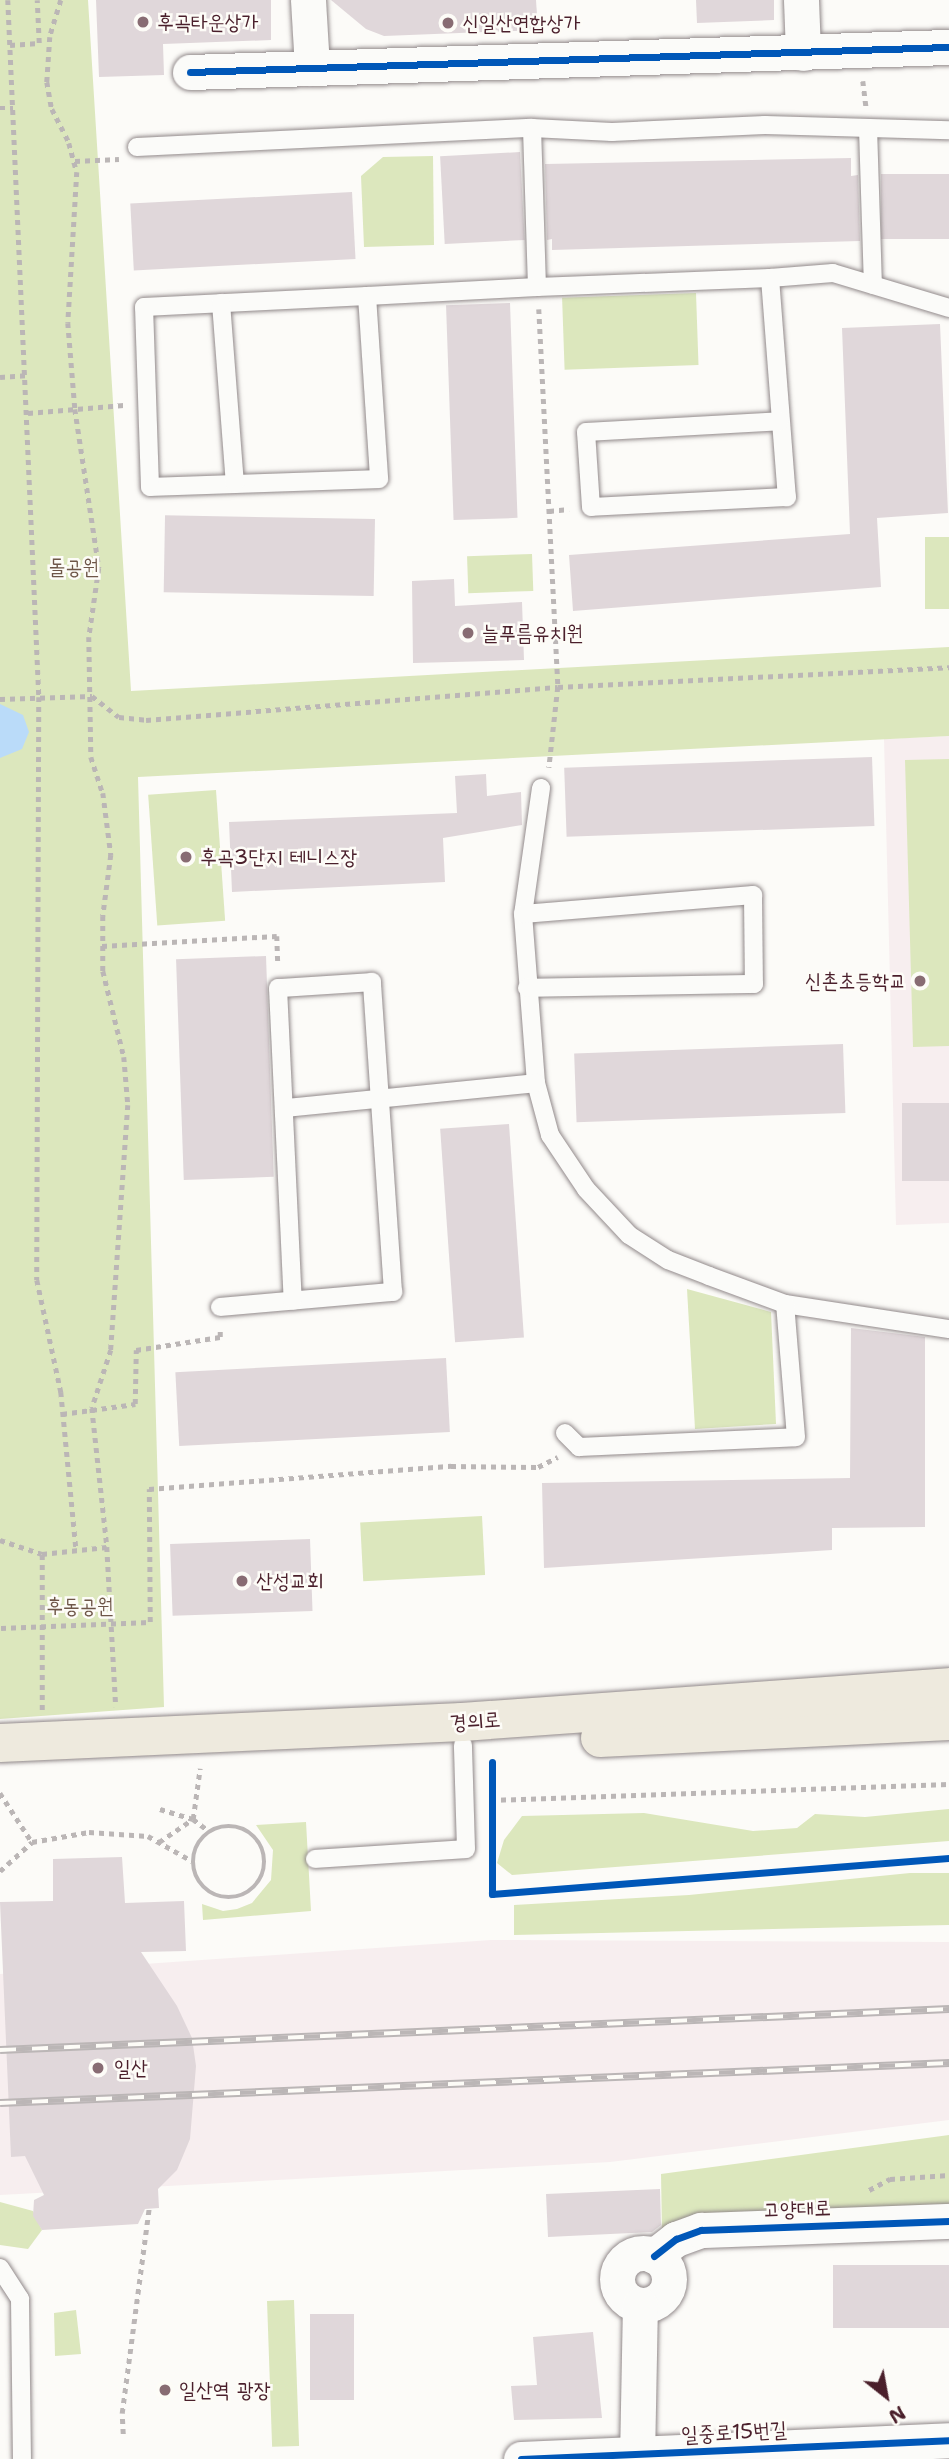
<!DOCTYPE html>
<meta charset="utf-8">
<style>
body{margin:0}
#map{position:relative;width:949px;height:2459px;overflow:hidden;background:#fcfbf8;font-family:"Shantell Sans","Poor Story",sans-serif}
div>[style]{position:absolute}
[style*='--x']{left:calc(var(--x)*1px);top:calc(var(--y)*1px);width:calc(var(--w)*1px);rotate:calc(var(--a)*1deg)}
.built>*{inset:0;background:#f7eeef}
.green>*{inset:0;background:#dce7bd;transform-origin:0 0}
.water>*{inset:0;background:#badbf9}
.building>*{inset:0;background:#e0d7da;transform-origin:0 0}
.path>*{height:4.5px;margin-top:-2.25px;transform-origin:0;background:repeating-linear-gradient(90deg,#bbb6b6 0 5px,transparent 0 10px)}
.path>.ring{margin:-2.25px;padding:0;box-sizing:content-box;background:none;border:4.5px solid #bbb6b6;border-radius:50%}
.roads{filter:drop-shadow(0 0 2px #928a8b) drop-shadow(0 0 2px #928a8b)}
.lane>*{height:18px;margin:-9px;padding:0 9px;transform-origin:9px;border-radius:9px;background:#fbfbf9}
.street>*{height:35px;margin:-17.5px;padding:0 17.5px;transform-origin:17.5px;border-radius:17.5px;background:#fbfbf9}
.street>.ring{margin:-17.5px;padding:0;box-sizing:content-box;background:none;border:35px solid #fbfbf9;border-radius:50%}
.primary>*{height:38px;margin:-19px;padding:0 19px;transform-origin:19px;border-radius:19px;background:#eeeade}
.rail>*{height:8px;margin-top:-4px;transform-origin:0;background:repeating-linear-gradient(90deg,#fdfcf7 0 16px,#bbb6b6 0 32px);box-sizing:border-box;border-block:2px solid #bbb6b6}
.cycleway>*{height:7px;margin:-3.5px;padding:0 3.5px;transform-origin:3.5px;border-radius:3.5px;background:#0057b8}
.dots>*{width:19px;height:19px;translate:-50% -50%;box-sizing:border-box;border:4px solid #fdfcf7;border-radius:50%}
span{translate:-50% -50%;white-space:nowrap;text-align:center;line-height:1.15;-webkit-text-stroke:5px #fdfcf7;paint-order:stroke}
.poi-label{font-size:21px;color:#4a1f2b}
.left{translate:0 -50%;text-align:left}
.right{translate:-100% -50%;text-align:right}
.park-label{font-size:21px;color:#6e5648}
.street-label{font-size:21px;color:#4a1f2b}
.north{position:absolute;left:851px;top:2361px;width:70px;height:70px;-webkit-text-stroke:5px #fdfcf7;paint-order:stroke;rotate:149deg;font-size:19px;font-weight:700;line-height:28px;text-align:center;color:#4a1f2b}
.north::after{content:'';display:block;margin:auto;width:24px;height:32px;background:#4a1f2b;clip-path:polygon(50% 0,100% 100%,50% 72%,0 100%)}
</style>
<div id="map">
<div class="built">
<div style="clip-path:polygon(949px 736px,949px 1223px,896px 1225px,884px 739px)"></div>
<div style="clip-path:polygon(491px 1940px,949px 1942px,949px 2120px,610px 2162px,0 2195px,0 1974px)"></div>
</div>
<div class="green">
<div style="clip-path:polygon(0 0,88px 0,131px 691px,949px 647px,949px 736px,138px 777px,164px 1707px,0 1719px)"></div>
<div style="clip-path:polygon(433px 156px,434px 245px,364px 247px,361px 176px,383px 157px)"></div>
<div style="left:696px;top:293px;width:72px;height:134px;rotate:88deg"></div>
<div style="left:925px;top:537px;width:24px;height:72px"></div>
<div style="left:532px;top:554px;width:37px;height:65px;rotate:88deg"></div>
<div style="clip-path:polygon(949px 759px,949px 1046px,913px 1047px,905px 760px)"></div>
<div style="left:216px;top:790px;width:131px;height:68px;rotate:86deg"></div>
<div style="clip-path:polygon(687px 1289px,771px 1312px,776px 1424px,695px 1429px)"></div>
<div style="left:482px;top:1516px;width:59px;height:122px;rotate:87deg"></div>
<div style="clip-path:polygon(949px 1809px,949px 1841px,512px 1875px,497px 1863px,504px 1840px,522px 1816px,644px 1813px,753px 1831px,797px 1828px,815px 1814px,865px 1817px)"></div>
<div style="clip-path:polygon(306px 1822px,311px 1911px,203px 1920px,202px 1904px,223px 1911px,237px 1909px,252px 1903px,271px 1880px,273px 1850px,256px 1825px)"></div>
<div style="clip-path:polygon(910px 1873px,949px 1873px,949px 1925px,514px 1935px,514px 1905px,689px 1895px)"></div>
<div style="clip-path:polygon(949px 2135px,949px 2211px,662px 2232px,661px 2174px)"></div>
<div style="clip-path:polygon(0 2202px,33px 2211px,42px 2230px,28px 2249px,0 2245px)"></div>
<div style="left:294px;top:2300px;width:146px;height:27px;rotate:88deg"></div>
<div style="clip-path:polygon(76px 2310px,81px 2354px,55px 2356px,54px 2313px)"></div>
</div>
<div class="water">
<div style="clip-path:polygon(0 704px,23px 715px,29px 732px,22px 749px,0 758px)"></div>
</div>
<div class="building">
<div style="clip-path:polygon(96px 0,271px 0,271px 40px,163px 44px,164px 75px,99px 77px)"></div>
<div style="clip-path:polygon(331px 0,536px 0,538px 30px,384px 36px,366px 29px)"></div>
<div style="clip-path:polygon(696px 0,774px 0,774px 20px,697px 23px)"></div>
<div style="left:520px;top:152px;width:88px;height:80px;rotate:87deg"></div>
<div style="clip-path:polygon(851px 158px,851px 176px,858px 175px,860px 241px,552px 250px,552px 239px,547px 240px,545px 164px)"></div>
<div style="left:949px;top:174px;width:65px;height:68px;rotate:90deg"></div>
<div style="left:352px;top:192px;width:67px;height:222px;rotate:87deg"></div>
<div style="left:510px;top:303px;width:215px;height:64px;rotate:88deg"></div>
<div style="clip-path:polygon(940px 324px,948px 513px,877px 518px,881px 587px,573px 611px,569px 555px,850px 534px,842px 328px)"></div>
<div style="left:375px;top:519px;width:77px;height:210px;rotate:91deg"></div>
<div style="clip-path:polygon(454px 579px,455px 606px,522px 602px,524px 660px,413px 663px,412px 581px)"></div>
<div style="left:872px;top:757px;width:69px;height:308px;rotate:88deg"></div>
<div style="clip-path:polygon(486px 774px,487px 796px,521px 792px,522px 825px,443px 838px,445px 882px,232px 892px,229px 822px,457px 813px,455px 776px)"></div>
<div style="left:266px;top:956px;width:221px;height:90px;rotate:88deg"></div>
<div style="left:843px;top:1044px;width:69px;height:269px;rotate:88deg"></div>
<div style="left:949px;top:1103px;width:78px;height:47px;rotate:90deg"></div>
<div style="left:509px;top:1124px;width:214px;height:69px;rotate:86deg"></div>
<div style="clip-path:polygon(851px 1328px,925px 1337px,925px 1527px,832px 1528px,832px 1550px,544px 1568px,542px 1483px,850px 1478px)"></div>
<div style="left:446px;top:1358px;width:74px;height:271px;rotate:87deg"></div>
<div style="left:310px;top:1539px;width:72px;height:140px;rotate:88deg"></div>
<div style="clip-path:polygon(122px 1857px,125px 1903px,184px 1901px,186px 1951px,141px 1952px,177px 2006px,192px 2038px,196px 2066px,190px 2139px,177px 2170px,158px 2189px,159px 2208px,145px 2209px,138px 2224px,42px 2230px,33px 2216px,34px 2200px,44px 2195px,25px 2156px,11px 2157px,0 1902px,53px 1901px,53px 1859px)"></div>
<div style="clip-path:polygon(660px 2189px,661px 2225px,652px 2232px,548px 2237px,546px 2194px)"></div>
<div style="left:949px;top:2265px;width:63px;height:116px;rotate:90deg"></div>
<div style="left:310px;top:2314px;width:44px;height:86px"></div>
<div style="clip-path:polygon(593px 2332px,602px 2418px,514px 2420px,511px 2386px,537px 2385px,533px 2337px)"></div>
</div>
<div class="path">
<div style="--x:8;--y:0;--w:698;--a:87.45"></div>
<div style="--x:39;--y:697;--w:583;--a:90.2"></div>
<div style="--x:37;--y:1280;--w:115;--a:77.9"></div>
<div style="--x:61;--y:1392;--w:158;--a:84.5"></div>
<div style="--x:61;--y:0;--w:39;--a:107"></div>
<div style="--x:50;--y:37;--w:45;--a:93.8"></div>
<div style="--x:47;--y:82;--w:27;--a:80"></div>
<div style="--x:52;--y:109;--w:38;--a:63"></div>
<div style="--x:69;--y:143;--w:30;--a:75"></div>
<div style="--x:77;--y:172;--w:151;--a:93.4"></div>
<div style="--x:68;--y:323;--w:86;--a:85.3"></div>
<div style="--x:75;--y:409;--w:161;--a:81.4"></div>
<div style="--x:99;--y:568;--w:70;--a:98.2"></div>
<div style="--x:89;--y:637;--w:120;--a:89"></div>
<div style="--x:91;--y:757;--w:38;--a:72"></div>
<div style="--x:103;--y:793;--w:63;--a:82.6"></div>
<div style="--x:111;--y:855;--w:62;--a:97.5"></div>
<div style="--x:103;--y:916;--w:55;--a:90"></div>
<div style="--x:103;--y:971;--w:89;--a:76.3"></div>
<div style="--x:124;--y:1057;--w:48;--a:85.2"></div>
<div style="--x:128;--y:1105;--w:246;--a:94"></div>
<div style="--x:111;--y:1350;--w:61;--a:108.1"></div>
<div style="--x:92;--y:1408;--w:140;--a:83.8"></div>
<div style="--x:107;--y:1547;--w:160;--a:86.8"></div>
<div style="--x:10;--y:45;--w:29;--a:-4"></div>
<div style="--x:39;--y:43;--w:43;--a:-92.7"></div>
<div style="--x:863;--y:81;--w:26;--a:83"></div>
<div style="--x:0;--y:108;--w:13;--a:0"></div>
<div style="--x:75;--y:161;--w:44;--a:-2.6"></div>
<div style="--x:539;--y:309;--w:378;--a:87.1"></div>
<div style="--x:558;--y:687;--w:81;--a:96.3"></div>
<div style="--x:0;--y:377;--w:26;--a:-4"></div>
<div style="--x:28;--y:413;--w:96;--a:-4.8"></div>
<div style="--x:549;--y:511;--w:20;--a:-6"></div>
<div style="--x:0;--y:699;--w:92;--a:-1.9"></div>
<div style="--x:92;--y:696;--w:34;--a:38"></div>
<div style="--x:119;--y:717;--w:27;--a:6"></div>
<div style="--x:146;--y:720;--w:413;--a:-4.6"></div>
<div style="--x:558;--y:687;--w:392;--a:-2.9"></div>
<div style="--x:102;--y:946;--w:175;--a:-3.3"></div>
<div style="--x:277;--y:936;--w:29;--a:88"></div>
<div style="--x:62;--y:1414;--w:74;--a:-7.8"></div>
<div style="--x:135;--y:1404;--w:54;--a:-88.9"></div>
<div style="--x:136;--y:1350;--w:85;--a:-8.8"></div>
<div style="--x:220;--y:1337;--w:8;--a:-90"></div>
<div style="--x:0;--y:1540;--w:44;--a:18.4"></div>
<div style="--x:1;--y:1628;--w:149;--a:-2.3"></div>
<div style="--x:150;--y:1622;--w:133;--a:-90.4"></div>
<div style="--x:149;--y:1489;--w:303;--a:-4.4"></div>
<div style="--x:451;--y:1466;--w:87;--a:0.7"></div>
<div style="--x:538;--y:1467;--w:22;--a:-27"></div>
<div style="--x:42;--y:1710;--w:156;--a:-90"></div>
<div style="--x:42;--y:1554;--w:65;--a:-6.1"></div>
<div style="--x:0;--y:1793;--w:59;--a:56.9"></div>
<div style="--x:491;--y:1800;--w:458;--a:-2"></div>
<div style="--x:160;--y:1809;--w:34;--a:17"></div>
<div style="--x:193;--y:1819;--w:20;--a:37"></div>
<div class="ring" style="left:193px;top:1826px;width:67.5px;height:67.5px"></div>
<div style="--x:159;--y:1842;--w:41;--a:-34.1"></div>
<div style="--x:193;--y:1819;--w:51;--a:-82.2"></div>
<div style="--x:0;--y:1871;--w:43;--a:-42.2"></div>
<div style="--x:32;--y:1842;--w:58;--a:-10"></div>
<div style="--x:89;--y:1832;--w:59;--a:3.9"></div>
<div style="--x:148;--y:1836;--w:51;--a:29.6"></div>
<div style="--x:869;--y:2190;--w:24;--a:-28"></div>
<div style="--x:890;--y:2179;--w:59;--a:-3.9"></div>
<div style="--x:123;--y:2434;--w:21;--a:-93"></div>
<div style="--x:122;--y:2413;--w:206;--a:-82.5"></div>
</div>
<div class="roads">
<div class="lane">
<div style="--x:532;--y:128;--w:159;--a:88.2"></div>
<div style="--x:868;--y:128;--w:157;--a:88.2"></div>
<div style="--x:137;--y:147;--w:395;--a:-2.8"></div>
<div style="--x:532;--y:128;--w:80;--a:2.9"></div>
<div style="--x:612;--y:132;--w:153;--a:-2.6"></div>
<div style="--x:765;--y:125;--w:184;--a:1.6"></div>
<div style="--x:770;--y:278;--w:220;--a:85.6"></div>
<div style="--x:787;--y:497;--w:196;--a:177.1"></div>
<div style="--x:591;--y:507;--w:75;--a:-93.8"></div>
<div style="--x:586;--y:432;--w:194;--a:-3.2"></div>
<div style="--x:367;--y:296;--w:183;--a:86.2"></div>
<div style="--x:379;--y:479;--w:229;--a:178"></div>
<div style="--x:150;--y:487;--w:180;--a:-91.9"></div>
<div style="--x:144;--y:307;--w:223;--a:-2.8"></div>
<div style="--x:367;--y:296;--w:170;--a:-3"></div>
<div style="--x:537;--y:287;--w:233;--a:-2.2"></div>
<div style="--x:770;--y:278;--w:63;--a:-4.5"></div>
<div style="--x:833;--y:273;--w:121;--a:16.8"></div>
<div style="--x:221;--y:303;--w:181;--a:85.6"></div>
<div style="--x:541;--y:788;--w:127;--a:98.1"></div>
<div style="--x:523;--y:914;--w:169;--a:85.6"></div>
<div style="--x:536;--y:1083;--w:54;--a:74.9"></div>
<div style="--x:550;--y:1135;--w:65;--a:56.3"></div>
<div style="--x:586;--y:1189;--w:63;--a:46.9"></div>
<div style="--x:629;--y:1235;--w:46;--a:32.7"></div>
<div style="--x:668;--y:1260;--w:44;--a:21.3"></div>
<div style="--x:709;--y:1276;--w:81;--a:20.2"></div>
<div style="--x:785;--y:1304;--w:166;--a:8.7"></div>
<div style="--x:523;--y:914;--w:231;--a:-4.7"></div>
<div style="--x:753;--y:895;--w:89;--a:89.4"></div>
<div style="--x:754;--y:984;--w:227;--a:179"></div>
<div style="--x:286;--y:1108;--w:251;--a:-5.7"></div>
<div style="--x:220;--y:1307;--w:174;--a:-5"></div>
<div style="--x:393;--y:1292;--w:311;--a:-93.9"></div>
<div style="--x:372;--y:982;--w:94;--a:176.3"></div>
<div style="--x:278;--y:988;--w:313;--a:87.3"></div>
<div style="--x:565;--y:1433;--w:20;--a:45"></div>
<div style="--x:579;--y:1447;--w:217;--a:-2.6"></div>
<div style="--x:796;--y:1437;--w:133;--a:-94.7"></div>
<div style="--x:315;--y:1859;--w:151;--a:-3.8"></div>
<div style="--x:466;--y:1849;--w:104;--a:-91.7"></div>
<div style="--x:0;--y:2268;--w:37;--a:57"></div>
<div style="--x:20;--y:2299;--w:160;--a:89.3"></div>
</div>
<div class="street">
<div style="--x:308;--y:0;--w:68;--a:86.6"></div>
<div style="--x:801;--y:0;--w:53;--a:87.8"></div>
<div style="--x:190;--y:72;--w:759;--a:-1.89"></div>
<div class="ring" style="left:617px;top:2253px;width:17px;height:17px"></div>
<div style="--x:654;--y:2256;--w:28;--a:-38"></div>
<div style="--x:676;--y:2239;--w:27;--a:-20"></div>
<div style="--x:701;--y:2230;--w:248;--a:-2.1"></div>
<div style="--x:521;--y:2459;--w:428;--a:-2.5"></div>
<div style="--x:637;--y:2459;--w:154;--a:-88.9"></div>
</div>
<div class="primary">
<div style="--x:600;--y:1738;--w:349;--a:-2.8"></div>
<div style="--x:0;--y:1743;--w:462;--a:-2.6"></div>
<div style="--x:462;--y:1722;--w:488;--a:-4.1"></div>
</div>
</div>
<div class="rail">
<div style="--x:0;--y:2050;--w:950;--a:-2.47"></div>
<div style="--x:0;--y:2103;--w:950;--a:-2.41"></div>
</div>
<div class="cycleway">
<div style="--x:190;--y:72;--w:759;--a:-1.89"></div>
<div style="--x:492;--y:1762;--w:132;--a:90"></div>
<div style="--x:492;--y:1894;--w:458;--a:-4.5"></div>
<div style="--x:654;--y:2256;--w:28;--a:-38"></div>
<div style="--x:676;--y:2239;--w:27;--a:-20"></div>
<div style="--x:701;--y:2230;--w:248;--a:-2.1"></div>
<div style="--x:521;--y:2459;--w:428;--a:-2.5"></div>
</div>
<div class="dots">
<div style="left:143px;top:22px;background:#886c73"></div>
<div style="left:448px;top:23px;background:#886c73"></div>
<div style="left:468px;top:633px;background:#886c73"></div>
<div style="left:186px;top:857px;background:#886c73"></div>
<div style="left:920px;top:981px;background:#886c73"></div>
<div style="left:242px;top:1581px;background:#886c73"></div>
<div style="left:98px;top:2068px;background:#886c73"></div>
<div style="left:165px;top:2390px;background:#886c73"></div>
</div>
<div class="poi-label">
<span class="left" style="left:157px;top:22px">후곡타운상가</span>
<span class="left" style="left:462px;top:23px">신일산연합상가</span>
<span class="left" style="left:482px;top:633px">늘푸름유치원</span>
<span class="left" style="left:200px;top:857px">후곡3단지 테니스장</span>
<span class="right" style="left:906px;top:981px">신촌초등학교</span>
<span class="left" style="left:256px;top:1581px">산성교회</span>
<span class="left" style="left:114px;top:2068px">일산</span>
<span class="left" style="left:179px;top:2390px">일산역 광장</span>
</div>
<div class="park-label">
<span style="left:74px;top:567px">돌공원</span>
<span style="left:80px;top:1606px">후동공원</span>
</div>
<div class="street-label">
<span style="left:475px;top:1721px;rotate:-4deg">경의로</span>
<span style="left:797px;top:2209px;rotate:-2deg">고양대로</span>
<span style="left:734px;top:2432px;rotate:-3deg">일중로15번길</span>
</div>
<div class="north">N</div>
</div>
